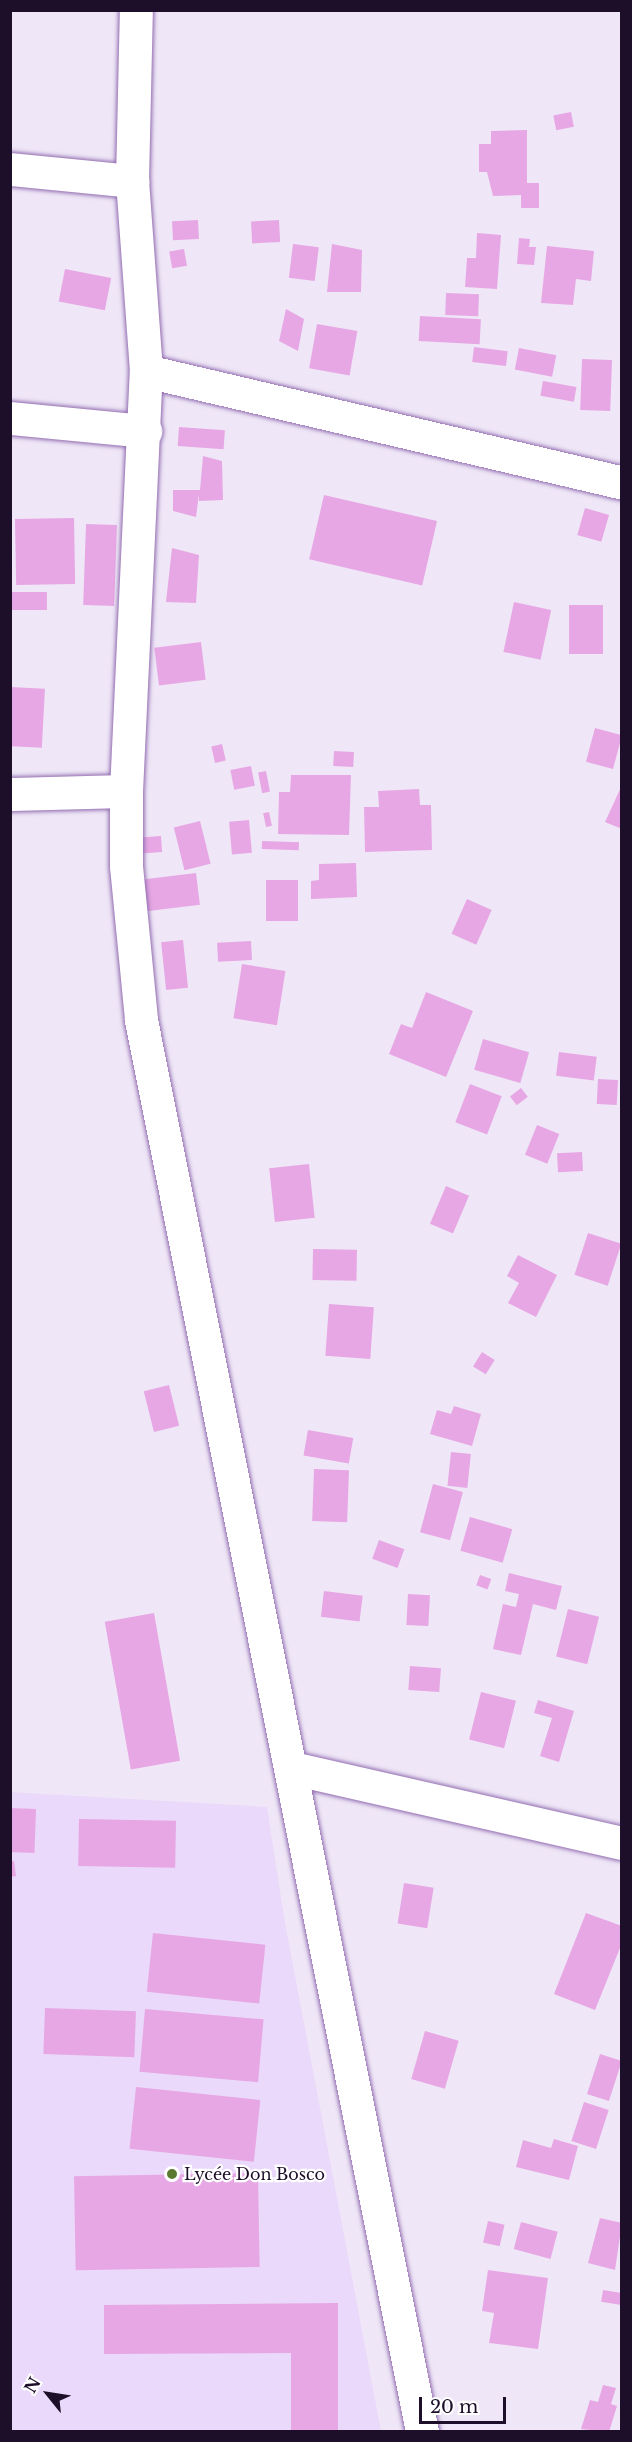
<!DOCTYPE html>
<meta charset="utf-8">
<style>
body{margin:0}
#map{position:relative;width:632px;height:2442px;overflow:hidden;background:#efe7f7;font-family:"Libre Baskerville",serif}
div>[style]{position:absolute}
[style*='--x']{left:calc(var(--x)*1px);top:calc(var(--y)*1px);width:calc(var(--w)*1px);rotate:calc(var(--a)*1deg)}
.built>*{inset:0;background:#ead9fa}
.building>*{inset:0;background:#e7a7e4;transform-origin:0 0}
.roads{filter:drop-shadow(0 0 2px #926db1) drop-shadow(0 0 2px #926db1)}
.minor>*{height:33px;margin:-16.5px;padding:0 16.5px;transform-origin:16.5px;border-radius:16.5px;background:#fff}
.tertiary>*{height:33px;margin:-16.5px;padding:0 16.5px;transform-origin:16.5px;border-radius:16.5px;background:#fff}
.dots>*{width:16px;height:16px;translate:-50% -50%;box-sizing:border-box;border:3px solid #fff;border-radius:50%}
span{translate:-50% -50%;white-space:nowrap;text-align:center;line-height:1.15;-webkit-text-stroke:4.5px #fff;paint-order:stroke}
.poi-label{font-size:16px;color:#1d0e29}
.left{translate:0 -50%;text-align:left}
.frame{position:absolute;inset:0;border:12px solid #1d0e29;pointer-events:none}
.north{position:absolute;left:18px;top:2364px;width:60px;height:60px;-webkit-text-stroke:4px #fff;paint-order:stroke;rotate:300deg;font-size:16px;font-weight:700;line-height:24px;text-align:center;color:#1d0e29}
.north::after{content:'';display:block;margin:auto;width:21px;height:27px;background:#1d0e29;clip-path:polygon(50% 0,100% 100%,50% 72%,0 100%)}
.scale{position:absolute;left:419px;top:2397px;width:87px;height:27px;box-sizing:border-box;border:3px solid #1d0e29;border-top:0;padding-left:8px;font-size:18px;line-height:21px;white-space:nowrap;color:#1d0e29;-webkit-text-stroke:4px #fff;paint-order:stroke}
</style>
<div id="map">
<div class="built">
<div style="clip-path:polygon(10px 1792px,267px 1807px,284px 1917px,381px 2431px,11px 2431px)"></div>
</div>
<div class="building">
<div style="left:571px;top:112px;width:15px;height:18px;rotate:79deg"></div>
<div style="clip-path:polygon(527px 130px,527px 183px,539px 183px,539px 208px,521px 208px,521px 195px,493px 196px,487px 172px,479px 172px,479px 144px,491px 144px,491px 131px)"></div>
<div style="left:198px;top:220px;width:19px;height:26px;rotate:87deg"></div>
<div style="left:279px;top:220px;width:22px;height:28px;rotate:87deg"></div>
<div style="clip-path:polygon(477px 233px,501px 235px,497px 289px,465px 287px,467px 258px,476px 258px)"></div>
<div style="clip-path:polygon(519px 238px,530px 239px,529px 247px,536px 247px,534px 265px,517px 264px)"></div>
<div style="left:293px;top:244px;width:26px;height:34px;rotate:7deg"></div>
<div style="clip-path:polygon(332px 244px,362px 250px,361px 292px,327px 292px)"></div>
<div style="clip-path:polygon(547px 246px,594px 251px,591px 281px,576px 279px,573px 305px,541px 303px)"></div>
<div style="left:184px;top:249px;width:17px;height:15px;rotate:80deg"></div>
<div style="left:65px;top:269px;width:47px;height:33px;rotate:11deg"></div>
<div style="left:446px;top:293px;width:33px;height:22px;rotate:2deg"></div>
<div style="clip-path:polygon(286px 309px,304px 319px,298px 351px,279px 341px)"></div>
<div style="left:420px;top:316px;width:61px;height:25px;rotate:3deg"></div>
<div style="left:317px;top:324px;width:41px;height:45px;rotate:10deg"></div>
<div style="left:474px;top:347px;width:34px;height:15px;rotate:7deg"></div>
<div style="left:519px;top:348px;width:38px;height:22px;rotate:11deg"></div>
<div style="left:582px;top:359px;width:30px;height:51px;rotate:2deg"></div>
<div style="left:543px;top:381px;width:34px;height:15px;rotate:10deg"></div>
<div style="left:179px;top:427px;width:46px;height:19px;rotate:4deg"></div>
<div style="clip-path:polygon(203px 456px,222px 461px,223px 500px,199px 501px,199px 494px,196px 517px,173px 511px,173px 490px,200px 490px)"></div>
<div style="left:324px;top:495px;width:116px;height:66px;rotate:13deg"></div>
<div style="left:585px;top:508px;width:25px;height:28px;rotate:16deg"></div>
<div style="left:74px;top:518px;width:66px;height:59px;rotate:89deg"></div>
<div style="left:86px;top:524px;width:31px;height:81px;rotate:2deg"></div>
<div style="clip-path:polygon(172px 548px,199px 555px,196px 603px,166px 602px)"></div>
<div style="left:10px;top:592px;width:37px;height:18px"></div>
<div style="left:514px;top:602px;width:38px;height:51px;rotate:12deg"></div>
<div style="left:569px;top:605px;width:34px;height:49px"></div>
<div style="left:201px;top:642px;width:38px;height:47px;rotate:83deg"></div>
<div style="left:10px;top:687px;width:35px;height:59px;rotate:3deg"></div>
<div style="left:595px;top:728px;width:28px;height:35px;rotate:15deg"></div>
<div style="left:222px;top:744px;width:17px;height:11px;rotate:77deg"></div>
<div style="left:334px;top:751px;width:20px;height:15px;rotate:3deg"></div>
<div style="left:251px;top:766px;width:20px;height:21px;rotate:79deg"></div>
<div style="left:266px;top:771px;width:21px;height:8px;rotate:79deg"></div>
<div style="clip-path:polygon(291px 775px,351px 775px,349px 835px,278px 834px,279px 792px,290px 792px)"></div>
<div style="clip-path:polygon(622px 785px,622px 829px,605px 822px)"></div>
<div style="clip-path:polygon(419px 789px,420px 805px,431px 805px,432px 850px,365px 852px,364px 807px,379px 807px,378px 791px)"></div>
<div style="left:269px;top:812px;width:14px;height:6px;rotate:78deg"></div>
<div style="left:249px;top:820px;width:33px;height:20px;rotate:85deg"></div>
<div style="left:200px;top:821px;width:44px;height:27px;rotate:76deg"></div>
<div style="left:161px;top:836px;width:16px;height:25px;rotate:86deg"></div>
<div style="left:262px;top:841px;width:37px;height:8px;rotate:2deg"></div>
<div style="clip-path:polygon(356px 863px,357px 897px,311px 899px,311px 881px,319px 880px,319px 864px)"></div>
<div style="left:196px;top:873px;width:32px;height:56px;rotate:83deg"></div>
<div style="left:266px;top:880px;width:32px;height:41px"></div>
<div style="left:467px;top:899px;width:27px;height:38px;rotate:24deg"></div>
<div style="left:183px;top:940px;width:48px;height:22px;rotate:84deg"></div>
<div style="left:251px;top:941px;width:19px;height:34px;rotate:87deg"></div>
<div style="left:242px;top:964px;width:44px;height:55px;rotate:9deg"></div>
<div style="clip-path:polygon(426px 992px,473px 1011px,446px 1077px,389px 1054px,401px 1024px,412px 1028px)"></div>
<div style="left:483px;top:1039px;width:48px;height:32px;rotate:16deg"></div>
<div style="left:559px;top:1052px;width:38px;height:24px;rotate:7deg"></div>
<div style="left:598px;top:1079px;width:20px;height:25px;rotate:3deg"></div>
<div style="left:470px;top:1084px;width:34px;height:41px;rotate:21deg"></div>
<div style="left:521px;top:1088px;width:11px;height:14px;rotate:52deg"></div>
<div style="left:537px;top:1125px;width:24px;height:32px;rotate:22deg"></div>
<div style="left:582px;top:1152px;width:19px;height:25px;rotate:87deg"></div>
<div style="left:309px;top:1164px;width:54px;height:40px;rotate:84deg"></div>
<div style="left:446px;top:1186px;width:25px;height:41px;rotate:23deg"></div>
<div style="left:588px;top:1233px;width:35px;height:44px;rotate:18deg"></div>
<div style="left:313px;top:1249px;width:44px;height:31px;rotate:1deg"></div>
<div style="clip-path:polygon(518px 1255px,557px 1275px,536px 1317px,508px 1303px,519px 1283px,507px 1276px)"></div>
<div style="left:329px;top:1304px;width:45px;height:52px;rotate:4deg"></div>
<div style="left:482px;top:1352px;width:15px;height:17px;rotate:32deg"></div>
<div style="left:169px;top:1385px;width:42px;height:26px;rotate:76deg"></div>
<div style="clip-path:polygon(454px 1406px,481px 1414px,472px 1446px,430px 1434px,437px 1410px,451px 1414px)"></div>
<div style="left:308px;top:1430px;width:46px;height:26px;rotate:10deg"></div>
<div style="left:451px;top:1452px;width:20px;height:34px;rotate:6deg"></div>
<div style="left:314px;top:1469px;width:35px;height:52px;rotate:2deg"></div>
<div style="left:433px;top:1484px;width:31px;height:50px;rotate:15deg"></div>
<div style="left:470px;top:1517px;width:44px;height:35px;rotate:16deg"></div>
<div style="left:379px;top:1540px;width:27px;height:20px;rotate:20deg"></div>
<div style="clip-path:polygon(509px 1573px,562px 1586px,556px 1610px,533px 1604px,521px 1655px,493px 1649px,503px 1604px,516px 1607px,519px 1594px,505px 1591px)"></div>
<div style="left:480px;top:1575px;width:12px;height:11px;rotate:20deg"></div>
<div style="left:324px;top:1591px;width:39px;height:26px;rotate:7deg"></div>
<div style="left:408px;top:1594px;width:22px;height:31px;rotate:3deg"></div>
<div style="left:568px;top:1609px;width:32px;height:49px;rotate:14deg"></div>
<div style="left:154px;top:1613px;width:150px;height:50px;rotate:80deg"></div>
<div style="left:410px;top:1666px;width:31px;height:24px;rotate:4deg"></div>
<div style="left:481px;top:1692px;width:36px;height:49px;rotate:14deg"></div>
<div style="clip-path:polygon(538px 1700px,574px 1711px,559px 1762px,540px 1756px,552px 1718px,534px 1713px)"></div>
<div style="left:10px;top:1808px;width:26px;height:44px;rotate:2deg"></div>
<div style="left:79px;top:1819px;width:97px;height:47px;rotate:1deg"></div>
<div style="clip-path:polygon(14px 1861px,16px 1876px,10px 1877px,10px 1862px)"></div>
<div style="left:404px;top:1883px;width:30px;height:41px;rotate:9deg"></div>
<div style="clip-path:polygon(586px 1913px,622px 1926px,622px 1943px,595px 2010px,554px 1994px)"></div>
<div style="left:153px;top:1933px;width:113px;height:59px;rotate:6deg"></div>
<div style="left:45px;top:2008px;width:91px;height:46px;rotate:2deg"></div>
<div style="left:145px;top:2009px;width:119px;height:63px;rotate:5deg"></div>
<div style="left:425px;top:2031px;width:35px;height:50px;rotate:16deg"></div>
<div style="left:600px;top:2054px;width:23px;height:42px;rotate:18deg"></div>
<div style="left:136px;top:2087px;width:125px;height:62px;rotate:6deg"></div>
<div style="left:584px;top:2102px;width:26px;height:41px;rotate:18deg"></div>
<div style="clip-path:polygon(554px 2139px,578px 2146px,569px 2180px,516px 2167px,523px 2140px,551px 2148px)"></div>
<div style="left:258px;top:2173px;width:94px;height:184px;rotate:89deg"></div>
<div style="clip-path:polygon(600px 2218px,622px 2223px,615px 2270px,588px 2263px)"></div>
<div style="left:488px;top:2221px;width:17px;height:22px;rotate:13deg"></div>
<div style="left:521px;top:2222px;width:38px;height:28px;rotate:15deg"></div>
<div style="clip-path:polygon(488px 2270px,548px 2278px,538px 2349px,489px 2343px,494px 2313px,482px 2311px)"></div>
<div style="left:603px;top:2290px;width:19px;height:12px;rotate:9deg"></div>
<div style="clip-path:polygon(338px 2303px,338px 2432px,291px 2432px,291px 2353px,104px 2354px,104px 2305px)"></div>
<div style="clip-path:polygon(603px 2385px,616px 2388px,611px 2404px,617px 2406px,609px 2432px,581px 2429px,590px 2400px,598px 2402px)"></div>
</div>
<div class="roads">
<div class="minor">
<div style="--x:10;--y:169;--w:123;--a:5.6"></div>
<div style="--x:10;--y:418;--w:136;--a:5.5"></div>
<div style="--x:126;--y:791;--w:75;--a:90"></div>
<div style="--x:126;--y:866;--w:155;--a:84.4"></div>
<div style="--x:141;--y:1020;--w:1440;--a:78.74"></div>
<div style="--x:292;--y:1768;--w:338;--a:12.8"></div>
</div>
<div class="tertiary">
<div style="--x:146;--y:371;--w:489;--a:13.2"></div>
<div style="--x:10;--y:794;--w:116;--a:-1.5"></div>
<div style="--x:126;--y:791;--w:420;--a:-87.3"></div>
<div style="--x:146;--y:371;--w:191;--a:-94.2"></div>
<div style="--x:132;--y:181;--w:171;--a:-88.7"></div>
</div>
</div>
<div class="dots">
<div style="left:172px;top:2174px;background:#5b792f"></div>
</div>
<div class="poi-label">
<span class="left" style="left:184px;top:2174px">Lycée Don Bosco</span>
</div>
<div class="frame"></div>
<div class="north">N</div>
<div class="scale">20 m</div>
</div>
